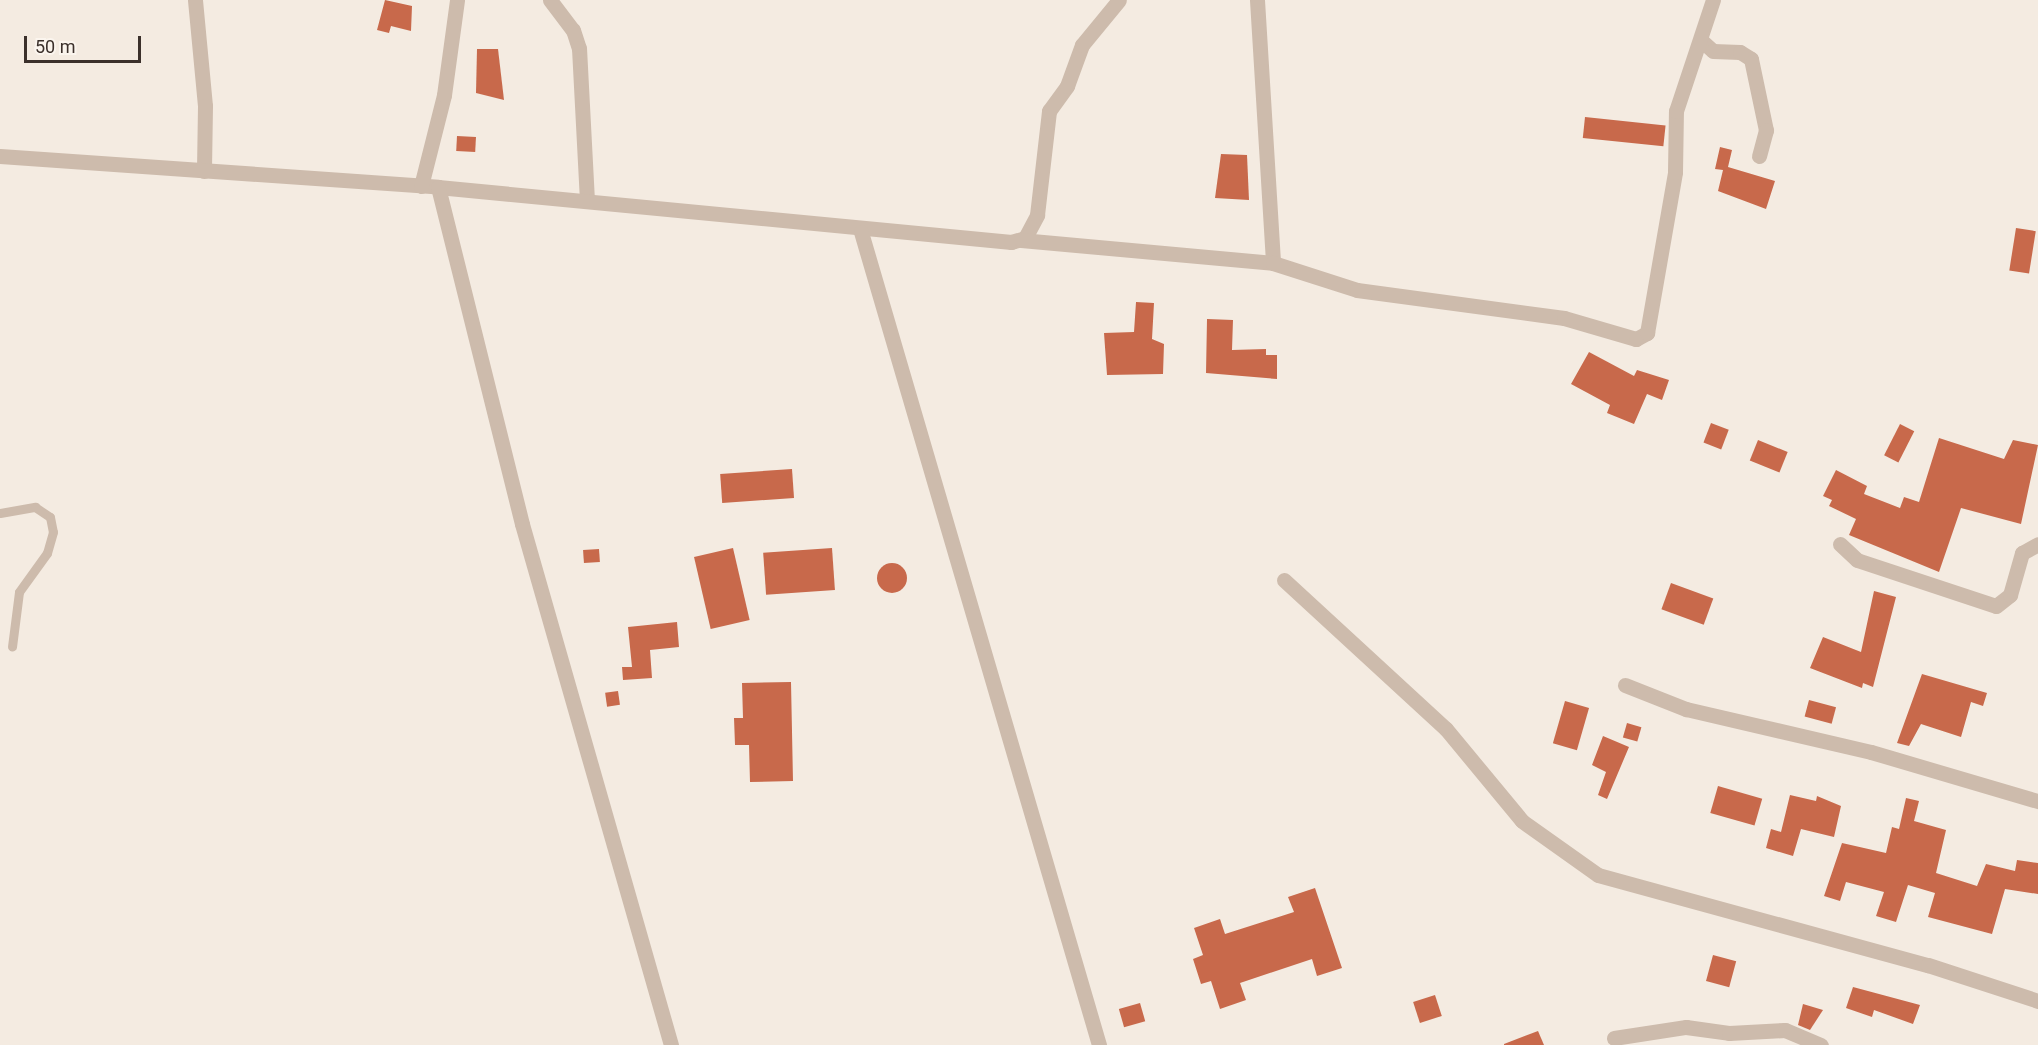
<!DOCTYPE html>
<style>
body{margin:0}
#map{position:relative;width:2038px;height:1045px;overflow:hidden;background:#f4ebe1;font-family:Roboto,sans-serif}
div>[style]{position:absolute}
[style*='--x']{left:calc(var(--x)*1px);top:calc(var(--y)*1px);width:calc(var(--w)*1px);rotate:calc(var(--a)*1deg)}
.building>*{inset:0;background:#c8694b;transform-origin:0 0}
.round{border-radius:50%}
.lane>*{height:9px;margin:-4.5px;padding:0 4.5px;transform-origin:4.5px;border-radius:4.5px;background:#cdbbac}
.street>*{height:15px;margin:-7.5px;padding:0 7.5px;transform-origin:7.5px;border-radius:7.5px;background:#cdbbac}
span{translate:-50% -50%;white-space:nowrap;text-align:center;line-height:1.15;-webkit-text-stroke:6px #fbf5ee;paint-order:stroke}
.scale{position:absolute;left:24px;top:36px;width:117px;height:27px;box-sizing:border-box;border:3px solid #3b302b;border-top:0;padding-left:8px;font-size:18px;line-height:21px;white-space:nowrap;color:#3b302b;-webkit-text-stroke:4px #fbf5ee;paint-order:stroke}
</style>
<div id="map">
<div class="building">
<div style="clip-path:polygon(385px 0,412px 6px,411px 31px,391px 26px,389px 33px,377px 30px)"></div>
<div style="clip-path:polygon(477px 49px,498px 49px,504px 100px,476px 93px)"></div>
<div style="left:1585px;top:117px;width:81px;height:21px;rotate:6deg"></div>
<div style="left:457px;top:136px;width:19px;height:15px;rotate:3deg"></div>
<div style="clip-path:polygon(1720px 147px,1732px 150px,1728px 167px,1775px 181px,1766px 209px,1718px 191px,1723px 170px,1715px 169px)"></div>
<div style="clip-path:polygon(1221px 154px,1247px 155px,1249px 200px,1215px 198px)"></div>
<div style="left:2016px;top:228px;width:20px;height:43px;rotate:9deg"></div>
<div style="clip-path:polygon(1136px 302px,1154px 303px,1152px 339px,1164px 344px,1163px 374px,1107px 375px,1104px 333px,1134px 332px)"></div>
<div style="clip-path:polygon(1207px 319px,1233px 320px,1232px 350px,1266px 349px,1266px 355px,1277px 355px,1277px 379px,1206px 373px)"></div>
<div style="clip-path:polygon(1589px 352px,1634px 376px,1637px 370px,1669px 380px,1662px 400px,1647px 394px,1634px 424px,1607px 413px,1610px 405px,1571px 384px)"></div>
<div style="left:1711px;top:423px;width:19px;height:21px;rotate:21deg"></div>
<div style="left:1900px;top:424px;width:16px;height:35px;rotate:27deg"></div>
<div style="clip-path:polygon(1939px 438px,2004px 459px,2013px 440px,2038px 445px,2021px 524px,1961px 508px,1939px 572px,1849px 535px,1856px 519px,1829px 506px,1832px 500px,1823px 496px,1836px 470px,1867px 486px,1864px 494px,1900px 508px,1904px 497px,1919px 502px)"></div>
<div style="left:1758px;top:440px;width:32px;height:22px;rotate:22deg"></div>
<div style="left:792px;top:469px;width:29px;height:72px;rotate:86deg"></div>
<div style="left:733px;top:548px;width:74px;height:40px;rotate:77deg"></div>
<div style="left:832px;top:548px;width:42px;height:69px;rotate:86deg"></div>
<div style="left:599px;top:549px;width:13px;height:16px;rotate:86deg"></div>
<div class="round" style="left:877px;top:563px;width:30px;height:30px"></div>
<div style="left:1671px;top:583px;width:45px;height:28px;rotate:20deg"></div>
<div style="clip-path:polygon(1874px 591px,1896px 597px,1873px 687px,1863px 683px,1862px 688px,1810px 668px,1823px 637px,1861px 652px)"></div>
<div style="clip-path:polygon(677px 622px,679px 647px,650px 650px,652px 678px,623px 680px,622px 667px,632px 667px,628px 627px)"></div>
<div style="clip-path:polygon(1922px 674px,1987px 693px,1983px 706px,1971px 702px,1961px 737px,1921px 724px,1909px 746px,1897px 743px)"></div>
<div style="clip-path:polygon(791px 682px,793px 781px,750px 782px,749px 745px,735px 745px,734px 718px,743px 718px,742px 683px)"></div>
<div style="left:618px;top:691px;width:14px;height:13px;rotate:82deg"></div>
<div style="left:1809px;top:700px;width:28px;height:17px;rotate:15deg"></div>
<div style="left:1565px;top:701px;width:25px;height:44px;rotate:16deg"></div>
<div style="left:1627px;top:723px;width:15px;height:15px;rotate:16deg"></div>
<div style="clip-path:polygon(1603px 736px,1629px 747px,1607px 799px,1598px 795px,1606px 772px,1592px 765px)"></div>
<div style="left:1718px;top:786px;width:46px;height:28px;rotate:16deg"></div>
<div style="clip-path:polygon(1790px 795px,1816px 801px,1817px 796px,1841px 806px,1834px 837px,1801px 829px,1793px 856px,1766px 848px,1771px 829px,1781px 832px)"></div>
<div style="clip-path:polygon(1906px 798px,1919px 801px,1914px 821px,1946px 830px,1936px 873px,1977px 886px,1986px 864px,2015px 871px,2017px 860px,2038px 863px,2038px 894px,2005px 889px,1992px 934px,1928px 917px,1935px 893px,1908px 885px,1896px 922px,1876px 916px,1884px 892px,1846px 882px,1840px 901px,1824px 896px,1842px 843px,1886px 853px,1892px 827px,1899px 829px)"></div>
<div style="clip-path:polygon(1315px 888px,1342px 968px,1317px 976px,1312px 959px,1240px 983px,1246px 1000px,1220px 1009px,1211px 981px,1201px 984px,1193px 959px,1203px 955px,1194px 928px,1220px 919px,1225px 934px,1294px 912px,1288px 897px)"></div>
<div style="left:1713px;top:955px;width:24px;height:27px;rotate:15deg"></div>
<div style="clip-path:polygon(1853px 987px,1920px 1005px,1913px 1024px,1874px 1010px,1872px 1017px,1846px 1008px)"></div>
<div style="left:1435px;top:995px;width:22px;height:23px;rotate:72deg"></div>
<div style="left:1140px;top:1003px;width:19px;height:22px;rotate:74deg"></div>
<div style="clip-path:polygon(1803px 1004px,1823px 1010px,1810px 1030px,1798px 1025px)"></div>
<div style="clip-path:polygon(1538px 1031px,1544px 1045px,1504px 1045px,1504px 1044px)"></div>
</div>
<div class="lane">
<div style="--x:0;--y:513;--w:36;--a:-10"></div>
<div style="--x:35;--y:507;--w:18;--a:34"></div>
<div style="--x:50;--y:517;--w:15;--a:79"></div>
<div style="--x:53;--y:532;--w:22;--a:106"></div>
<div style="--x:47;--y:553;--w:48;--a:125.7"></div>
<div style="--x:19;--y:592;--w:55;--a:97.3"></div>
</div>
<div class="street">
<div style="--x:195;--y:0;--w:106;--a:84.6"></div>
<div style="--x:205;--y:106;--w:65;--a:90.9"></div>
<div style="--x:550;--y:0;--w:38;--a:53"></div>
<div style="--x:573;--y:30;--w:19;--a:72"></div>
<div style="--x:579;--y:48;--w:153;--a:87"></div>
<div style="--x:1257;--y:0;--w:263;--a:86.5"></div>
<div style="--x:1703;--y:42;--w:13;--a:42"></div>
<div style="--x:1713;--y:51;--w:27;--a:2"></div>
<div style="--x:1740;--y:52;--w:13;--a:32"></div>
<div style="--x:1751;--y:59;--w:73;--a:78.1"></div>
<div style="--x:1766;--y:130;--w:27;--a:105"></div>
<div style="--x:0;--y:156;--w:439;--a:4"></div>
<div style="--x:438;--y:187;--w:576;--a:5.48"></div>
<div style="--x:1011;--y:242;--w:15;--a:-16"></div>
<div style="--x:1025;--y:238;--w:26;--a:-62"></div>
<div style="--x:1037;--y:215;--w:105;--a:-83.4"></div>
<div style="--x:1049;--y:111;--w:31;--a:-54"></div>
<div style="--x:1067;--y:86;--w:44;--a:-69.9"></div>
<div style="--x:1082;--y:45;--w:58;--a:-50.6"></div>
<div style="--x:421;--y:186;--w:94;--a:-75.8"></div>
<div style="--x:444;--y:95;--w:96;--a:-82.2"></div>
<div style="--x:438;--y:187;--w:347;--a:76"></div>
<div style="--x:522;--y:524;--w:542;--a:74.04"></div>
<div style="--x:861;--y:232;--w:847;--a:73.68"></div>
<div style="--x:1021;--y:240;--w:253;--a:5.2"></div>
<div style="--x:1273;--y:263;--w:88;--a:17.8"></div>
<div style="--x:1357;--y:290;--w:209;--a:7.7"></div>
<div style="--x:1564;--y:318;--w:75;--a:16.3"></div>
<div style="--x:1636;--y:339;--w:13;--a:-29"></div>
<div style="--x:1647;--y:333;--w:163;--a:-80.1"></div>
<div style="--x:1675;--y:172;--w:61;--a:-89.1"></div>
<div style="--x:1676;--y:111;--w:117;--a:-71.6"></div>
<div style="--x:1840;--y:544;--w:23;--a:43"></div>
<div style="--x:1857;--y:560;--w:146;--a:18.3"></div>
<div style="--x:1996;--y:606;--w:18;--a:-38"></div>
<div style="--x:2010;--y:595;--w:44;--a:-74.1"></div>
<div style="--x:2022;--y:553;--w:18;--a:-29"></div>
<div style="--x:1284;--y:580;--w:220;--a:42.6"></div>
<div style="--x:1446;--y:729;--w:119;--a:50.4"></div>
<div style="--x:1522;--y:821;--w:93;--a:35.4"></div>
<div style="--x:1598;--y:875;--w:342;--a:15.3"></div>
<div style="--x:1928;--y:965;--w:116;--a:18.1"></div>
<div style="--x:1625;--y:685;--w:66;--a:21.5"></div>
<div style="--x:1686;--y:709;--w:190;--a:13.1"></div>
<div style="--x:1871;--y:752;--w:174;--a:16.4"></div>
<div style="--x:1614;--y:1038;--w:73;--a:-8.7"></div>
<div style="--x:1686;--y:1027;--w:43;--a:7.9"></div>
<div style="--x:1729;--y:1033;--w:56;--a:-3.1"></div>
<div style="--x:1785;--y:1030;--w:39;--a:23"></div>
</div>
<div class="scale">50 m</div>
</div>
